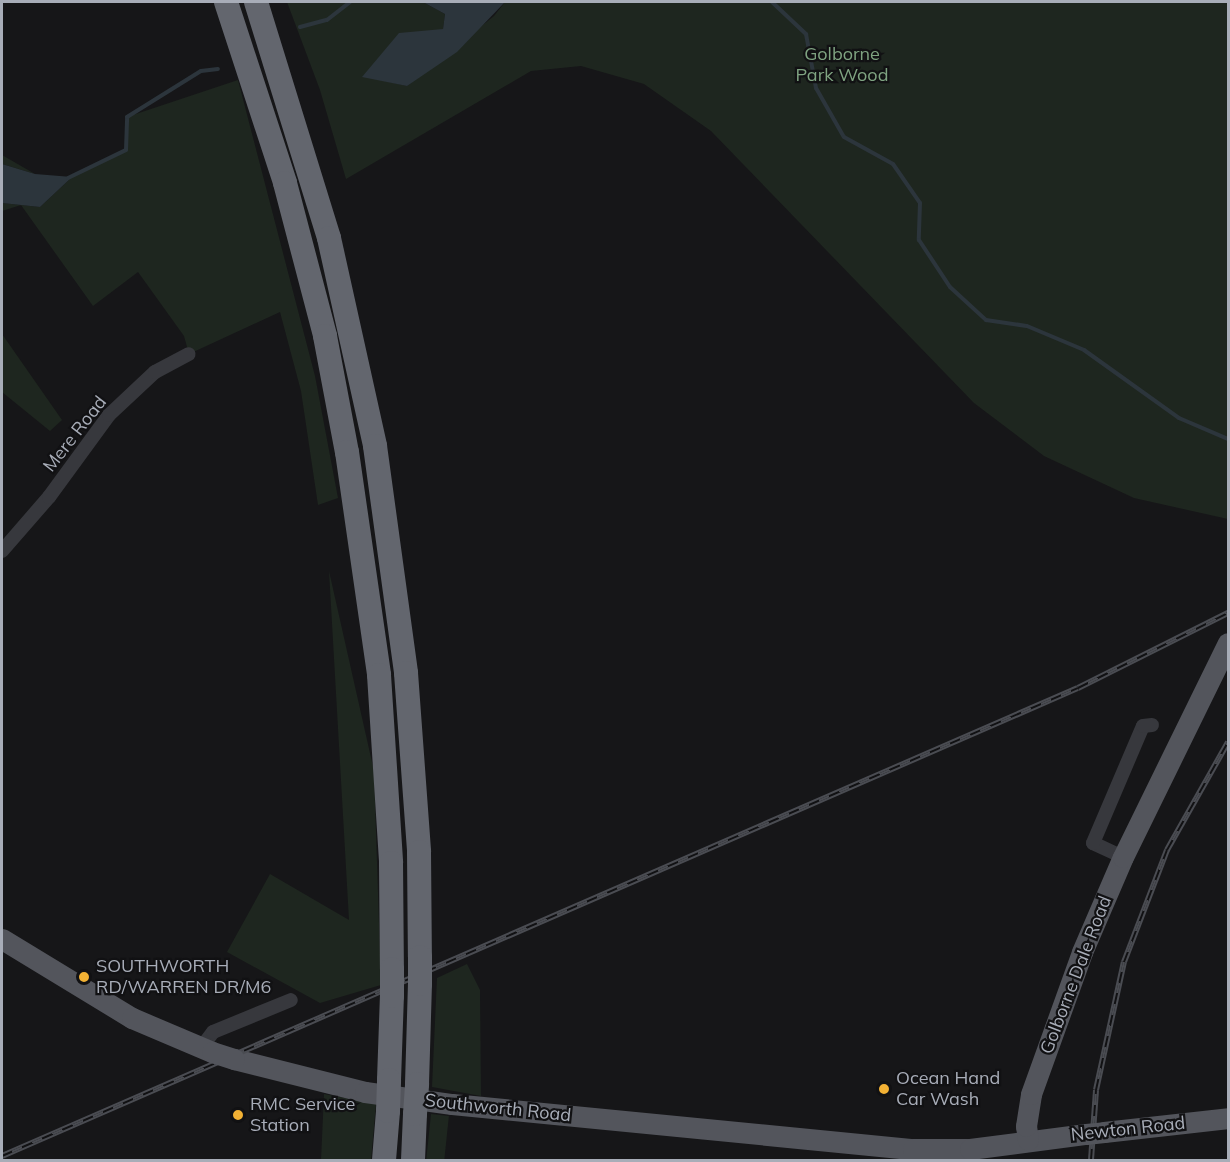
<!DOCTYPE html>
<style>
body{margin:0}
#map{position:relative;width:1230px;height:1162px;overflow:hidden;background:#161618;font-family:Mulish,sans-serif}
div>[style]{position:absolute}
[style*='--x']{left:calc(var(--x)*1px);top:calc(var(--y)*1px);width:calc(var(--w)*1px);rotate:calc(var(--a)*1deg)}
.green>*{inset:0;background:#1e261f;transform-origin:0 0}
.water>*{inset:0;background:#2c353c}
.stream>*{height:4px;margin:-2px;padding:0 2px;transform-origin:2px;border-radius:2px;background:#2c353c}
.street>*{height:14px;margin:-7px;padding:0 7px;transform-origin:7px;border-radius:7px;background:#37383d}
.primary>*{height:21px;margin:-10.5px;padding:0 10.5px;transform-origin:10.5px;border-radius:10.5px;background:#53555c}
.highway>*{height:24px;margin:-12px;padding:0 12px;transform-origin:12px;border-radius:12px;background:#63666e}
.rail>*{height:6px;margin-top:-3px;transform-origin:0;background:repeating-linear-gradient(90deg,#111113 0 11px,#4a4c52 0 22px);box-sizing:border-box;border-block:2px solid #4a4c52}
.primary-bridge>*{height:21px;margin:-10.5px;padding:0 10.5px;transform-origin:10.5px;border-radius:10.5px;background:#53555c}
.highway-bridge>*{height:24px;margin:-12px;padding:0 12px;transform-origin:12px;border-radius:12px;background:#63666e}
.dots>*{width:16px;height:16px;translate:-50% -50%;box-sizing:border-box;border:3px solid #111113;border-radius:50%}
span{translate:-50% -50%;white-space:nowrap;text-align:center;line-height:1.15;-webkit-text-stroke:4.5px #111113;paint-order:stroke}
.park-label{font-size:18px;color:#7fa381}
.street-label{font-size:18px;color:#a8adb8}
.poi-label{font-size:18px;color:#a8adb8}
.left{translate:0 -50%;text-align:left}
.frame{position:absolute;inset:0;border:3px solid #a8adb8;pointer-events:none}
</style>
<div id="map">
<div class="green">
<div style="clip-path:polygon(287px 2px,423px 2px,445px 14px,443px 29px,363px 76px,407px 86px,494px 16px,505px 2px,1228px 2px,1228px 519px,1134px 498px,1044px 456px,974px 403px,711px 131px,644px 84px,581px 66px,531px 71px,346px 179px,320px 90px)"></div>
<div style="clip-path:polygon(238px 80px,315px 376px,338px 498px,318px 505px,301px 391px,280px 312px,189px 354px,184px 336px,138px 272px,93px 306px,21px 205px,2px 211px,2px 203px,40px 207px,72px 177px,126px 150px,127px 117px)"></div>
<div style="clip-path:polygon(2px 155px,35px 174px,2px 164px)"></div>
<div style="clip-path:polygon(2px 334px,62px 420px,50px 431px,2px 392px)"></div>
<div style="clip-path:polygon(329px 571px,374px 771px,381px 985px,320px 1003px,227px 952px,270px 874px,349px 920px)"></div>
<div style="clip-path:polygon(467px 964px,480px 990px,481px 1096px,432px 1087px,437px 978px)"></div>
<div style="clip-path:polygon(324px 1094px,376px 1104px,371px 1160px,321px 1160px)"></div>
<div style="left:431px;top:1114px;width:18px;height:46px;rotate:6deg"></div>
</div>
<div class="water">
<div style="clip-path:polygon(423px 2px,505px 2px,457px 52px,407px 86px,362px 77px,399px 33px,443px 29px,445px 14px)"></div>
<div style="clip-path:polygon(2px 164px,35px 174px,72px 177px,40px 207px,2px 203px)"></div>
</div>
<div class="stream">
<div style="--x:772;--y:2;--w:47;--a:43.3"></div>
<div style="--x:806;--y:34;--w:55;--a:79.5"></div>
<div style="--x:816;--y:88;--w:56;--a:60.3"></div>
<div style="--x:844;--y:137;--w:56;--a:28.9"></div>
<div style="--x:893;--y:164;--w:47;--a:55.3"></div>
<div style="--x:920;--y:203;--w:37;--a:92"></div>
<div style="--x:919;--y:240;--w:56;--a:56.6"></div>
<div style="--x:950;--y:287;--w:49;--a:42.5"></div>
<div style="--x:986;--y:320;--w:41;--a:8.3"></div>
<div style="--x:1027;--y:326;--w:62;--a:22.8"></div>
<div style="--x:1084;--y:350;--w:117;--a:35.6"></div>
<div style="--x:1179;--y:418;--w:53;--a:23.2"></div>
<div style="--x:300;--y:27;--w:28;--a:-15"></div>
<div style="--x:327;--y:20;--w:29;--a:-38"></div>
<div style="--x:68;--y:178;--w:64;--a:-25.8"></div>
<div style="--x:126;--y:150;--w:33;--a:-88"></div>
<div style="--x:127;--y:117;--w:87;--a:-31.9"></div>
<div style="--x:201;--y:71;--w:17;--a:-7"></div>
</div>
<div class="street">
<div style="--x:2;--y:551;--w:72;--a:-49"></div>
<div style="--x:49;--y:497;--w:102;--a:-53.8"></div>
<div style="--x:109;--y:415;--w:63;--a:-43.1"></div>
<div style="--x:155;--y:372;--w:38;--a:-28"></div>
<div style="--x:1123;--y:857;--w:33;--a:-155"></div>
<div style="--x:1093;--y:843;--w:127;--a:-66.9"></div>
<div style="--x:1143;--y:726;--w:9;--a:-6"></div>
<div style="--x:201;--y:1048;--w:20;--a:-53"></div>
<div style="--x:213;--y:1032;--w:84;--a:-22.3"></div>
</div>
<div class="primary">
<div style="--x:2;--y:939;--w:152;--a:31.3"></div>
<div style="--x:132;--y:1018;--w:87;--a:23"></div>
<div style="--x:234;--y:1059;--w:135;--a:14.1"></div>
<div style="--x:365;--y:1092;--w:88;--a:7.9"></div>
<div style="--x:452;--y:1104;--w:463;--a:5.6"></div>
<div style="--x:913;--y:1149;--w:57;--a:0"></div>
<div style="--x:970;--y:1149;--w:117;--a:-7.4"></div>
<div style="--x:1104;--y:1132;--w:125;--a:-6.4"></div>
<div style="--x:1028;--y:1140;--w:14;--a:-98"></div>
<div style="--x:1026;--y:1126;--w:32;--a:-81"></div>
<div style="--x:1031;--y:1094;--w:151;--a:-70.2"></div>
<div style="--x:1082;--y:952;--w:103;--a:-66.7"></div>
<div style="--x:1123;--y:857;--w:238;--a:-63.9"></div>
</div>
<div class="highway">
<div style="--x:226;--y:2;--w:190;--a:71.9"></div>
<div style="--x:285;--y:183;--w:158;--a:75.3"></div>
<div style="--x:325;--y:336;--w:118;--a:79.3"></div>
<div style="--x:347;--y:452;--w:225;--a:81.8"></div>
<div style="--x:379;--y:675;--w:188;--a:86.3"></div>
<div style="--x:391;--y:863;--w:106;--a:89.5"></div>
<div style="--x:256;--y:2;--w:247;--a:72.8"></div>
<div style="--x:329;--y:238;--w:213;--a:77.5"></div>
<div style="--x:375;--y:446;--w:229;--a:82.2"></div>
<div style="--x:406;--y:673;--w:179;--a:85.8"></div>
<div style="--x:419;--y:852;--w:105;--a:89.5"></div>
<div style="--x:389;--y:1080;--w:84;--a:-88"></div>
<div style="--x:417;--y:1084;--w:100;--a:-88.3"></div>
<div style="--x:384;--y:1160;--w:49;--a:-85.3"></div>
<div style="--x:413;--y:1160;--w:46;--a:-87.5"></div>
</div>
<div class="rail">
<div style="--x:2;--y:1156;--w:1173;--a:-23.51"></div>
<div style="--x:1078;--y:688;--w:168;--a:-26.6"></div>
<div style="--x:1091;--y:1160;--w:70;--a:-85.9"></div>
<div style="--x:1096;--y:1090;--w:131;--a:-77.7"></div>
<div style="--x:1124;--y:962;--w:120;--a:-69"></div>
<div style="--x:1167;--y:850;--w:124;--a:-60.5"></div>
</div>
<div class="primary-bridge">
<div style="--x:212;--y:1052;--w:23;--a:18"></div>
<div style="--x:1086;--y:1134;--w:18;--a:-6"></div>
</div>
<div class="highway-bridge">
<div style="--x:420;--y:984;--w:27;--a:-90"></div>
<div style="--x:392;--y:996;--w:27;--a:-90"></div>
<div style="--x:388;--y:1111;--w:31;--a:-88"></div>
<div style="--x:415;--y:1114;--w:30;--a:-86"></div>
</div>
<div class="dots">
<div style="left:84px;top:977px;background:#f2b134"></div>
<div style="left:884px;top:1089px;background:#f2b134"></div>
<div style="left:238px;top:1115px;background:#f2b134"></div>
</div>
<div class="park-label">
<span style="left:842px;top:65px">Golborne<br>Park Wood</span>
</div>
<div class="street-label">
<span style="left:75px;top:434px;rotate:-52deg">Mere Road</span>
<span style="left:1076px;top:975px;rotate:-69deg">Golborne Dale Road</span>
<span style="left:498px;top:1108px;rotate:6deg">Southworth Road</span>
<span style="left:1128px;top:1129px;rotate:-6deg">Newton Road</span>
</div>
<div class="poi-label">
<span class="left" style="left:96px;top:977px">SOUTHWORTH<br>RD/WARREN DR/M6</span>
<span class="left" style="left:896px;top:1089px">Ocean Hand<br>Car Wash</span>
<span class="left" style="left:250px;top:1115px">RMC Service<br>Station</span>
</div>
<div class="frame"></div>
</div>
